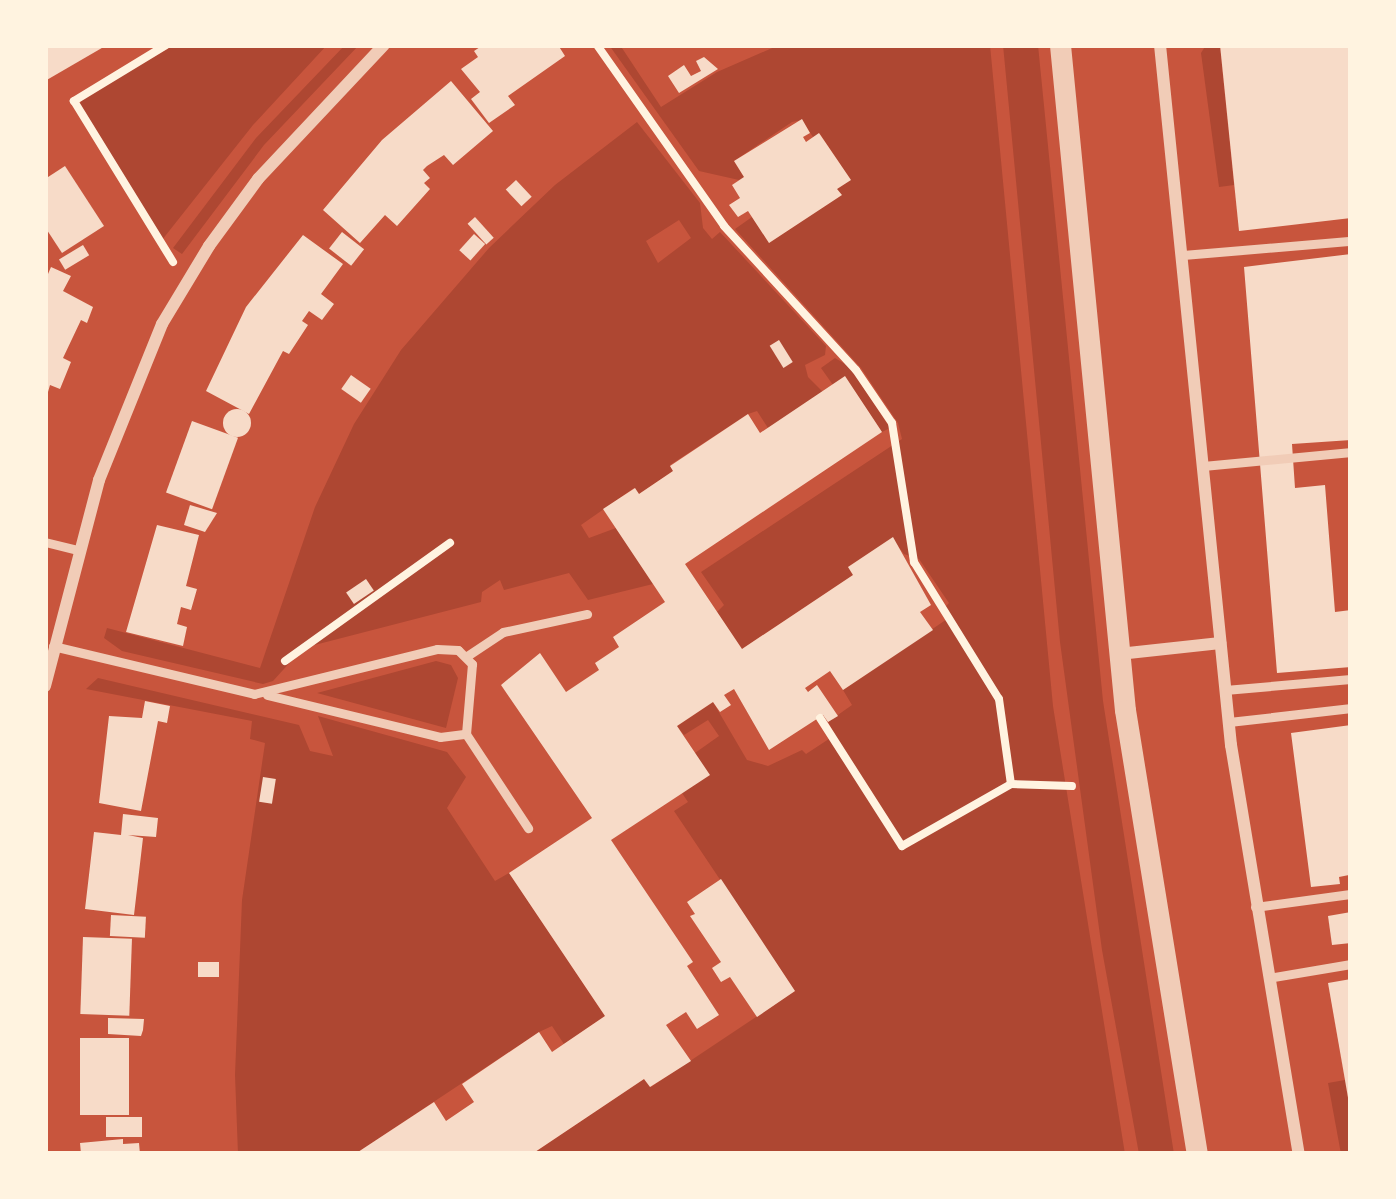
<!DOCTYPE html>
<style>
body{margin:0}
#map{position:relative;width:1396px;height:1199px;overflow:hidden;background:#c8553d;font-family:"PT Sans",sans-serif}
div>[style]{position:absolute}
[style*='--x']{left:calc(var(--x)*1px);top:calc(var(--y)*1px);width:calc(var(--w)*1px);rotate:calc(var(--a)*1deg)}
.green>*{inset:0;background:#ae4732}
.building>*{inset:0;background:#f7dbc8;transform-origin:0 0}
.round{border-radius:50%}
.path>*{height:8px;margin:-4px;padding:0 4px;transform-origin:4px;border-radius:4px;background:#fff3e0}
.service>*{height:9px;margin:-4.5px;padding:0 4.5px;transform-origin:4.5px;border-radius:4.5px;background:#f1ccb7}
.minor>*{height:12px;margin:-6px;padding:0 6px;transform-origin:6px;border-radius:6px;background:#f1ccb7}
.tertiary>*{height:21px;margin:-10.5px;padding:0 10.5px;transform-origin:10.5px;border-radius:10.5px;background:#f1ccb7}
span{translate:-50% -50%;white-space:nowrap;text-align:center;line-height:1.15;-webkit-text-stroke:12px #fff3e0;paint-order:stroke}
.frame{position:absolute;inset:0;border:48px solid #fff3e0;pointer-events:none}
</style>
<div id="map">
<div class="green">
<div style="clip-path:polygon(174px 45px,327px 45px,253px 125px,162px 240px,79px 105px,84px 97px)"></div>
<div style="clip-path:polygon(345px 45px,359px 45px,264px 145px,182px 254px,173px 248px,256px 138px)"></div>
<div style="clip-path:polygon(609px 45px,620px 45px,661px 107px,717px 72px,779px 45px,990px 45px,1053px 706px,1125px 1154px,532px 1154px,644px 1079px,651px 1087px,795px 991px,674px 811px,688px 802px,682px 793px,695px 753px,719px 736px,708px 720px,684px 735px,677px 726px,713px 702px,747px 760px,768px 766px,802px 750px,806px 754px,835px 735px,828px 722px,852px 705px,843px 690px,950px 617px,944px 608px,949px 603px,919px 559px,904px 554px,892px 538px,848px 567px,853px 575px,742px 649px,717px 612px,724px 605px,701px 572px,902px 439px,898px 423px,861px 368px,735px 229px,752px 217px,769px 243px,841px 195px,837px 189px,850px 179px,820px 134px,813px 137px,802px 120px,792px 122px,734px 161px,744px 177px,739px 180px,699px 171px)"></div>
<div style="clip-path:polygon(1003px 45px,1038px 45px,1103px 701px,1174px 1154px,1139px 1154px,1102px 950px,1060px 642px)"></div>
<div style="clip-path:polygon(1206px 45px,1220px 45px,1234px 185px,1219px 187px,1201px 53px)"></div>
<div style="clip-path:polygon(evenodd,637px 122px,700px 203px,703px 228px,712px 239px,720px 232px,826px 346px,825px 355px,805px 365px,808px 377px,823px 392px,768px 428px,757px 411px,748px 414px,670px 465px,673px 471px,639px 494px,634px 488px,581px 525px,589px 538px,616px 528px,653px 584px,588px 600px,569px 573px,504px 590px,500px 580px,482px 592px,481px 602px,303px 648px,273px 681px,263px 684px,122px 651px,104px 638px,107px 628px,260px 668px,315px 507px,354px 424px,401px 350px,489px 248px,555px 185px,637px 122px,679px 220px,691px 238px,658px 263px,646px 241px,679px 220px)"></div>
<div style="clip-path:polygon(835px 358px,850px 367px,890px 428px,882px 432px,845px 377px,833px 385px,821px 368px)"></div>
<div style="clip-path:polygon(436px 661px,451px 665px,458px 678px,446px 728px,317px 693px)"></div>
<div style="clip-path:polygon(98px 678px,299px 725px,310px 751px,333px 756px,318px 716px,447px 752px,466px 777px,447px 808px,495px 881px,509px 873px,605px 1016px,564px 1044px,552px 1026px,539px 1032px,355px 1154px,238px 1154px,235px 1075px,242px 900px,265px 743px,250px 739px,252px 721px,86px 689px)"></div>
<div style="clip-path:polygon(1345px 1080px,1351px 1118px,1351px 1154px,1341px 1154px,1328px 1083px)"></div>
</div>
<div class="building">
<div style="clip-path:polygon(45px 45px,107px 45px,45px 81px)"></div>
<div style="clip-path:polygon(483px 45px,558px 45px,565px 56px,508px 96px,515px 105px,489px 123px,471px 99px,480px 92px,461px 69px,478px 57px,474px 51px)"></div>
<div style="clip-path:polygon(1220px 45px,1351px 45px,1351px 218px,1239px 231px)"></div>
<div style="clip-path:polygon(704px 57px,718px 69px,679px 93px,668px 76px,684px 65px,691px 76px,701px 71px,696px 61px)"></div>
<div style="clip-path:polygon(451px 81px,493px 131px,453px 165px,444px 155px,427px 166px,423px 170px,430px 178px,424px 183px,430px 189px,397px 226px,385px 215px,360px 243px,323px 210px,382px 140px)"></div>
<div style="clip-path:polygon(802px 119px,810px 133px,803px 137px,806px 142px,819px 133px,851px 180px,837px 189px,842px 195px,769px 243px,748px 211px,738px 217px,729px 205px,740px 198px,732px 185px,744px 177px,734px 161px)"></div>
<div style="clip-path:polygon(65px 166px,104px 226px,62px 253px,45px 227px,45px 179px)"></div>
<div style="left:516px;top:180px;width:23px;height:14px;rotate:47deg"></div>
<div style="left:475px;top:217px;width:28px;height:10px;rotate:48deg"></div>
<div style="left:342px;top:232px;width:28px;height:21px;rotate:38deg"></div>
<div style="left:474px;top:234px;width:15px;height:22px;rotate:42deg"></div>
<div style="clip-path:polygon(303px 235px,343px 264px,321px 294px,334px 304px,322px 320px,309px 311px,302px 321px,308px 325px,289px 354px,283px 351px,249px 414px,206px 391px,246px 307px)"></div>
<div style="left:83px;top:245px;width:12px;height:28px;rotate:59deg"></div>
<div style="clip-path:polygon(1351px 254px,1351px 440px,1292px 444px,1295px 488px,1325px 485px,1335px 612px,1351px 610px,1351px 667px,1277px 673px,1244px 267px)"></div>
<div style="clip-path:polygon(51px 267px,71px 276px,63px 291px,93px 307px,87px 323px,81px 320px,63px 358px,71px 362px,60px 389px,50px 385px,46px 399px,45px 281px)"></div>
<div style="left:779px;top:340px;width:26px;height:11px;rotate:58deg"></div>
<div style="left:351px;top:375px;width:24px;height:17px;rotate:35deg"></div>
<div style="clip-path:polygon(845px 376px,882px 432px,685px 564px,742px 649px,853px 575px,848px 567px,893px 537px,931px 605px,920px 612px,933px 630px,843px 690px,830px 671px,805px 688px,808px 692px,817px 685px,838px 716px,828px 722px,823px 715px,769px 750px,734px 689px,724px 695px,731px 705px,720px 712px,713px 702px,677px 726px,710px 775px,611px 840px,693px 962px,687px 966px,719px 1015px,697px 1029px,686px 1012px,666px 1025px,691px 1061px,650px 1087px,644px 1079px,532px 1154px,355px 1154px,434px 1102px,446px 1121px,474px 1102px,462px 1084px,539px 1032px,552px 1052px,605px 1016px,509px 873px,592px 818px,501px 685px,540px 653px,566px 692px,599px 670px,595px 663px,619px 647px,613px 637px,665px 602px,603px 509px,635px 488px,639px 494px,673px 471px,670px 466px,748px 414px,760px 433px)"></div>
<div class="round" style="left:223px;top:409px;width:28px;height:28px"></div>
<div style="left:192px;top:421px;width:49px;height:76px;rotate:20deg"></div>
<div style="clip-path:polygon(190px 505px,217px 513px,205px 532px,184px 525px)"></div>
<div style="clip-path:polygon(157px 525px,199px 535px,186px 586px,197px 589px,191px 610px,181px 607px,177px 624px,187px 627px,183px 646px,126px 632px)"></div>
<div style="left:366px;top:579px;width:14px;height:24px;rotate:56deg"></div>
<div style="clip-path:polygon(145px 701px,170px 706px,167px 723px,158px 721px,141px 811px,99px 803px,109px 716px,142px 718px)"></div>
<div style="clip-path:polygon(1351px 725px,1349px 875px,1339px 877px,1340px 884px,1311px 887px,1291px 733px)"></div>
<div style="left:263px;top:777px;width:13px;height:25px;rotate:9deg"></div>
<div style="clip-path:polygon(123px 814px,158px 818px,156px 837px,128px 835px,143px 838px,134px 915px,85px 909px,94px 832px,121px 835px)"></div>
<div style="clip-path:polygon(721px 879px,795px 991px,757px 1017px,730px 977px,721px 982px,712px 968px,721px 962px,690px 916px,695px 914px,687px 902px)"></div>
<div style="clip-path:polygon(1351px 912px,1351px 943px,1332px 945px,1328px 916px)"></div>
<div style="left:111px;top:915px;width:35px;height:21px;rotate:3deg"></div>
<div style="left:83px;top:937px;width:49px;height:77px;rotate:2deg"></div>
<div style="left:198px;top:962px;width:21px;height:15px"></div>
<div style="clip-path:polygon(1351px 979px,1351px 1103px,1349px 1103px,1328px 983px)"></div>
<div style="clip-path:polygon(108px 1018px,144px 1019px,143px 1030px,141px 1036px,108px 1034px)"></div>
<div style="left:80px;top:1038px;width:49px;height:77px"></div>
<div style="left:142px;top:1117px;width:20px;height:36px;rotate:90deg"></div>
<div style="clip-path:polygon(123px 1139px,123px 1144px,139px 1143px,140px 1154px,81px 1154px,80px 1143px)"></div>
</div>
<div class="path">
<div style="--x:166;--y:45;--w:108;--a:148.7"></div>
<div style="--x:74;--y:101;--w:189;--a:58.4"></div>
<div style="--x:597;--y:45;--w:221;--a:54.9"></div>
<div style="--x:724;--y:226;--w:195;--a:47.5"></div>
<div style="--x:856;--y:370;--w:64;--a:55.8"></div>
<div style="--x:892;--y:423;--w:141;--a:81"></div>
<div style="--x:914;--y:562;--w:161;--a:58.2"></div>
<div style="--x:999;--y:699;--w:86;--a:82"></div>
<div style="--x:1011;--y:784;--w:61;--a:1.9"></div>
<div style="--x:285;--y:661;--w:203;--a:-35.6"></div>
<div style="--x:820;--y:718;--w:152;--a:57.4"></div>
<div style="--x:902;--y:846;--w:125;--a:-29.6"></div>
</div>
<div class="service">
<div style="--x:1183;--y:255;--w:169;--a:-4.8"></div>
<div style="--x:1203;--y:466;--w:149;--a:-5.4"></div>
<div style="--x:45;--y:542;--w:33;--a:14"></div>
<div style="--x:53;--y:646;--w:207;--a:13.4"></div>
<div style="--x:254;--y:694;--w:188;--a:-13.8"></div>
<div style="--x:437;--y:649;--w:21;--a:3"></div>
<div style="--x:458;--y:650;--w:20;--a:45"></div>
<div style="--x:472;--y:664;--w:70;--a:94.9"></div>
<div style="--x:466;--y:734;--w:113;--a:56.6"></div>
<div style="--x:467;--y:656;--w:43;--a:-33.7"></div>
<div style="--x:503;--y:632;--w:86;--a:-12.1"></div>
<div style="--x:1225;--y:690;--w:126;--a:-5"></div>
<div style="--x:267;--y:695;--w:178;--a:13.6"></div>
<div style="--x:440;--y:737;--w:26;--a:-7"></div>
<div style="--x:1229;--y:722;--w:123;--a:-6.5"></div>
<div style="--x:1255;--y:907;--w:96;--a:-7.8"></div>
<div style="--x:1268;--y:978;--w:84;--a:-9.6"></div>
</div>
<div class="minor">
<div style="--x:1160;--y:45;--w:704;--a:84.21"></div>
<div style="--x:1231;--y:745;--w:415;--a:80.6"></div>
<div style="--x:1119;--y:654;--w:102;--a:-6.2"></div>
<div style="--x:45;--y:686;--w:213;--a:-75.3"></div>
<div style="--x:99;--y:480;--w:168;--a:-68"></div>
<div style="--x:162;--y:324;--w:91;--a:-58.9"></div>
<div style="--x:209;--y:246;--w:83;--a:-53.8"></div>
<div style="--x:258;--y:179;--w:184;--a:-46.8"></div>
</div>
<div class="tertiary">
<div style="--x:1060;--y:45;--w:668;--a:84.42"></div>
<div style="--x:1125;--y:710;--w:450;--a:80.8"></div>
</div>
<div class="frame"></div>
</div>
